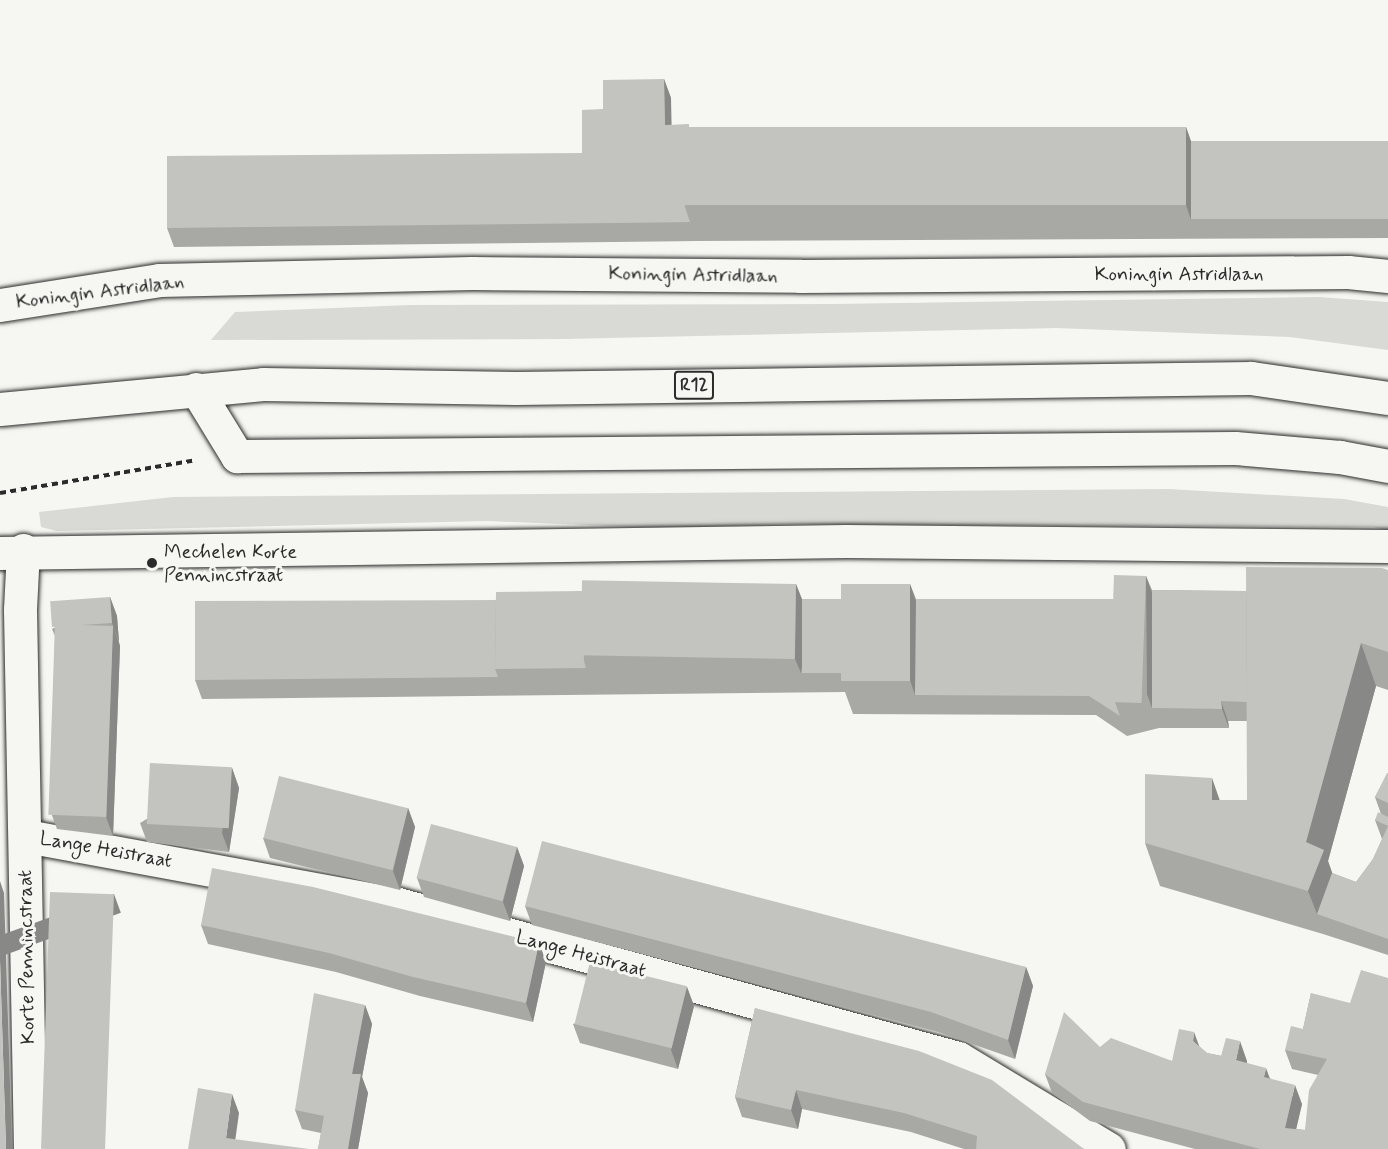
<!DOCTYPE html>
<style>
body{margin:0}
#map{position:relative;width:1388px;height:1149px;overflow:hidden;background:#f6f6f2;font-family:Mynerve,sans-serif}
div>[style]{position:absolute}
[style*='--x']{left:calc(var(--x)*1px);top:calc(var(--y)*1px);width:calc(var(--w)*1px);rotate:calc(var(--a)*1deg)}
.green>*{inset:0;background:#d9d9d5}
.path>*{height:4px;margin-top:-2px;transform-origin:0;background:repeating-linear-gradient(90deg,#2b2b2b 0 6px,transparent 0 10.5px)}
.roads{filter:drop-shadow(0 0 2px #2b2b2b) drop-shadow(0 0 2px #2b2b2b)}
.minor>*{height:33px;margin:-16.5px;padding:0 16.5px;transform-origin:16.5px;border-radius:16.5px;background:#f6f6f2}
.major>*{height:33px;margin:-16.5px;padding:0 16.5px;transform-origin:16.5px;border-radius:16.5px;background:#f6f6f2}
.wall>*{inset:0;background:#a8a8a5}
.shaded-wall>*{inset:0;background:#888886;transform-origin:0 0}
.building>*{inset:0;background:#c3c3c0;transform-origin:0 0}
.dots>*{width:16px;height:16px;translate:-50% -50%;box-sizing:border-box;border:3px solid #f6f6f2;border-radius:50%}
span{translate:-50% -50%;white-space:nowrap;text-align:center;line-height:1.15;-webkit-text-stroke:6px #f6f6f2;paint-order:stroke}
.shield-label span{padding:2px 4px;background:#f6f6f2;border:2px solid;border-radius:4px;-webkit-text-stroke-width:0}
.shield-label{font-size:18px;color:#2b2b2b;font-weight:700}
.street-label{font-size:20px;color:#2b2b2b}
.poi-label{font-size:20px;color:#2b2b2b}
.left{translate:0 -50%;text-align:left}
</style>
<div id="map">
<div class="green">
<div style="clip-path:polygon(1319px 297px,1388px 302px,1388px 350px,1290px 337px,1056px 328px,565px 339px,211px 340px,235px 312px,410px 305px,833px 304px)"></div>
<div style="clip-path:polygon(1168px 489px,1344px 499px,1388px 507px,1388px 530px,1373px 527px,789px 524px,658px 528px,488px 521px,57px 531px,41px 527px,39px 512px,173px 497px)"></div>
</div>
<div class="path">
<div style="--x:0;--y:493;--w:195;--a:-9.5"></div>
</div>
<div class="roads">
<div class="minor">
<div style="--x:0;--y:305;--w:161;--a:-8.9"></div>
<div style="--x:159;--y:280;--w:313;--a:-1.3"></div>
<div style="--x:472;--y:273;--w:328;--a:0.5"></div>
<div style="--x:800;--y:276;--w:548;--a:-0.42"></div>
<div style="--x:1348;--y:272;--w:40;--a:5.7"></div>
<div style="--x:196;--y:389;--w:79;--a:58.5"></div>
<div style="--x:237;--y:456;--w:998;--a:-0.46"></div>
<div style="--x:1235;--y:448;--w:105;--a:4.9"></div>
<div style="--x:1340;--y:457;--w:49;--a:10.6"></div>
<div style="--x:23;--y:550;--w:60;--a:92.9"></div>
<div style="--x:20;--y:610;--w:539;--a:88.94"></div>
<div style="--x:0;--y:553;--w:846;--a:-0.81"></div>
<div style="--x:846;--y:541;--w:542;--a:0.53"></div>
<div style="--x:26;--y:836;--w:378;--a:10.4"></div>
<div style="--x:398;--y:904;--w:581;--a:15.38"></div>
<div style="--x:958;--y:1058;--w:176;--a:31.1"></div>
</div>
<div class="major">
<div style="--x:0;--y:409;--w:264;--a:-5.4"></div>
<div style="--x:263;--y:384;--w:253;--a:0.9"></div>
<div style="--x:516;--y:388;--w:735;--a:-0.78"></div>
<div style="--x:1251;--y:378;--w:138;--a:8.3"></div>
</div>
</div>
<div class="wall">
<div style="clip-path:polygon(664px 79px,671px 98px,671px 125px,690px 128px,1186px 127px,1191px 142px,1388px 141px,1388px 238px,697px 241px,174px 247px,167px 228px,582px 153px,603px 109px)"></div>
<div style="clip-path:polygon(1388px 570px,1388px 690px,1376px 686px,1328px 861px,1332px 873px,1356px 882px,1373px 859px,1382px 839px,1375px 820px,1381px 814px,1375px 797px,1388px 773px,1388px 955px,1323px 934px,1160px 886px,1145px 843px,1220px 800px,1247px 800px,1247px 721px,1228px 721px,1229px 728px,1159px 728px,1127px 736px,1096px 715px,853px 714px,845px 692px,202px 699px,195px 680px,496px 600px,582px 591px,796px 584px,802px 599px,841px 599px,910px 584px,916px 599px,1114px 599px,1146px 576px,1152px 590px,1246px 591px)"></div>
<div style="clip-path:polygon(110px 597px,117px 616px,119px 642px,120px 646px,113px 836px,57px 829px,50px 810px,55px 636px,52px 629px)"></div>
<div style="clip-path:polygon(232px 768px,239px 788px,229px 852px,147px 842px,140px 823px)"></div>
<div style="clip-path:polygon(408px 808px,415px 827px,400px 890px,270px 858px,263px 838px)"></div>
<div style="clip-path:polygon(517px 847px,524px 866px,510px 921px,424px 897px,417px 878px)"></div>
<div style="clip-path:polygon(525px 906px,1026px 967px,1033px 986px,1015px 1059px,938px 1032px,532px 925px)"></div>
<div style="clip-path:polygon(201px 925px,539px 943px,546px 962px,533px 1022px,420px 996px,336px 972px,208px 944px)"></div>
<div style="clip-path:polygon(687px 987px,694px 1006px,678px 1069px,580px 1043px,573px 1024px)"></div>
<div style="clip-path:polygon(1311px 993px,1388px 1149px,1195px 1149px,1090px 1121px,1052px 1093px,1045px 1074px,1100px 1047px,1172px 1061px,1200px 1047px,1207px 1053px,1247px 1061px,1247px 1063px,1271px 1079px,1302px 1104px,1296px 1129px,1305px 1130px,1318px 1075px,1292px 1069px,1285px 1050px,1303px 1029px)"></div>
<div style="clip-path:polygon(365px 1005px,372px 1024px,362px 1077px,368px 1093px,358px 1149px,318px 1149px,321px 1133px,302px 1129px,295px 1110px)"></div>
<div style="clip-path:polygon(755px 1008px,1084px 1149px,964px 1149px,911px 1132px,802px 1109px,798px 1129px,742px 1117px,735px 1097px)"></div>
</div>
<div class="shaded-wall">
<div style="clip-path:polygon(664px 79px,671px 98px,672px 144px,665px 125px)"></div>
<div style="clip-path:polygon(1186px 127px,1198px 161px,1191px 220px,1186px 205px)"></div>
<div style="clip-path:polygon(1146px 576px,1158px 609px,1152px 708px,1147px 694px)"></div>
<div style="clip-path:polygon(796px 584px,809px 618px,801px 673px,795px 659px)"></div>
<div style="clip-path:polygon(910px 584px,922px 618px,915px 695px,910px 680px)"></div>
<div style="clip-path:polygon(110px 597px,117px 616px,119px 642px,112px 623px)"></div>
<div style="clip-path:polygon(113px 626px,120px 646px,113px 836px,106px 817px)"></div>
<div style="clip-path:polygon(1361px 643px,1376px 686px,1328px 861px,1339px 892px,1317px 914px,1308px 891px,1306px 842px)"></div>
<div style="clip-path:polygon(1221px 701px,1228px 721px,1229px 728px,1222px 709px)"></div>
<div style="clip-path:polygon(232px 768px,239px 788px,229px 852px,222px 833px)"></div>
<div style="clip-path:polygon(1212px 778px,1227px 821px,1212px 800px)"></div>
<div style="clip-path:polygon(408px 808px,415px 827px,400px 890px,393px 871px)"></div>
<div style="clip-path:polygon(517px 847px,524px 866px,510px 921px,503px 902px)"></div>
<div style="clip-path:polygon(0 881px,4px 893px,12px 1149px,6px 1149px,0 961px)"></div>
<div style="left:114px;top:894px;width:20px;height:255px;rotate:70deg"></div>
<div style="clip-path:polygon(539px 943px,546px 962px,533px 1022px,526px 1003px)"></div>
<div style="clip-path:polygon(1026px 967px,1033px 986px,1015px 1059px,1008px 1040px)"></div>
<div style="clip-path:polygon(687px 987px,694px 1006px,678px 1069px,671px 1050px)"></div>
<div style="clip-path:polygon(365px 1005px,372px 1024px,362px 1077px,368px 1093px,358px 1149px,348px 1149px,352px 1074px)"></div>
<div style="clip-path:polygon(1194px 1032px,1201px 1051px,1193px 1041px)"></div>
<div style="clip-path:polygon(1240px 1041px,1247px 1061px,1243px 1079px,1236px 1060px)"></div>
<div style="clip-path:polygon(1266px 1068px,1273px 1087px,1264px 1077px)"></div>
<div style="clip-path:polygon(1295px 1085px,1302px 1104px,1292px 1147px,1285px 1128px)"></div>
<div style="clip-path:polygon(796px 1090px,802px 1109px,798px 1129px,791px 1110px)"></div>
<div style="clip-path:polygon(232px 1094px,239px 1113px,234px 1149px,226px 1138px)"></div>
</div>
<div class="building">
<div style="clip-path:polygon(664px 79px,665px 125px,689px 124px,689px 128px,683px 128px,685px 207px,690px 222px,167px 228px,167px 156px,582px 153px,582px 110px,603px 109px,603px 80px)"></div>
<div style="left:1186px;top:127px;width:78px;height:503px;rotate:90deg"></div>
<div style="left:1388px;top:141px;width:78px;height:197px;rotate:90deg"></div>
<div style="clip-path:polygon(1246px 567px,1382px 568px,1388px 570px,1388px 652px,1361px 643px,1306px 842px,1324px 850px,1308px 891px,1145px 843px,1145px 774px,1212px 778px,1212px 800px,1247px 800px)"></div>
<div style="left:1114px;top:575px;width:32px;height:127px;rotate:2deg"></div>
<div style="left:796px;top:584px;width:75px;height:214px;rotate:91deg"></div>
<div style="left:841px;top:584px;width:69px;height:97px"></div>
<div style="clip-path:polygon(1152px 590px,1246px 591px,1247px 702px,1221px 701px,1222px 709px,1152px 708px)"></div>
<div style="clip-path:polygon(582px 591px,584px 661px,586px 668px,495px 669px,496px 592px)"></div>
<div style="left:110px;top:597px;width:26px;height:60px;rotate:86deg"></div>
<div style="left:802px;top:599px;width:39px;height:74px"></div>
<div style="clip-path:polygon(916px 599px,1114px 599px,1115px 702px,1120px 716px,1089px 696px,915px 695px)"></div>
<div style="clip-path:polygon(496px 600px,495px 669px,498px 677px,195px 680px,195px 601px)"></div>
<div style="left:113px;top:626px;width:191px;height:58px;rotate:92deg"></div>
<div style="left:150px;top:763px;width:82px;height:61px;rotate:3deg"></div>
<div style="clip-path:polygon(1387px 773px,1388px 773px,1388px 803px,1375px 797px)"></div>
<div style="left:279px;top:776px;width:133px;height:64px;rotate:14deg"></div>
<div style="clip-path:polygon(1378px 812px,1388px 817px,1388px 939px,1317px 914px,1332px 873px,1356px 882px,1373px 859px,1388px 826px,1375px 820px)"></div>
<div style="left:431px;top:824px;width:89px;height:56px;rotate:15deg"></div>
<div style="clip-path:polygon(542px 841px,1026px 967px,1008px 1040px,931px 1012px,525px 906px)"></div>
<div style="clip-path:polygon(212px 868px,313px 887px,539px 943px,526px 1003px,413px 977px,329px 953px,201px 925px)"></div>
<div style="left:50px;top:892px;width:64px;height:257px;rotate:2deg"></div>
<div style="clip-path:polygon(0 961px,6px 1149px,0 1149px)"></div>
<div style="left:590px;top:962px;width:100px;height:64px;rotate:14deg"></div>
<div style="clip-path:polygon(1361px 970px,1388px 978px,1388px 1149px,1260px 1149px,1083px 1102px,1045px 1074px,1064px 1012px,1100px 1047px,1111px 1038px,1172px 1061px,1179px 1029px,1194px 1032px,1193px 1041px,1207px 1053px,1221px 1056px,1226px 1038px,1240px 1041px,1236px 1060px,1266px 1068px,1264px 1077px,1295px 1085px,1285px 1128px,1305px 1130px,1309px 1090px,1327px 1059px,1285px 1050px,1291px 1026px,1303px 1029px,1311px 993px,1350px 1003px)"></div>
<div style="clip-path:polygon(314px 993px,365px 1005px,352px 1074px,361px 1074px,348px 1149px,318px 1149px,324px 1116px,295px 1110px)"></div>
<div style="clip-path:polygon(755px 1008px,919px 1051px,992px 1080px,1084px 1149px,976px 1149px,977px 1136px,904px 1113px,796px 1090px,791px 1110px,735px 1097px)"></div>
<div style="clip-path:polygon(198px 1088px,232px 1094px,226px 1138px,309px 1149px,188px 1149px)"></div>
</div>
<div class="dots">
<div style="left:152px;top:563px;background:#2b2b2b"></div>
</div>
<div class="shield-label">
<span style="left:694px;top:385px">R12</span>
</div>
<div class="street-label">
<span style="left:1179px;top:274px">Koningin Astridlaan</span>
<span style="left:693px;top:275px;rotate:1deg">Koningin Astridlaan</span>
<span style="left:100px;top:292px;rotate:-7deg">Koningin Astridlaan</span>
<span style="left:106px;top:850px;rotate:10deg">Lange Heistraat</span>
<span style="left:581px;top:954px;rotate:15deg">Lange Heistraat</span>
<span style="left:27px;top:957px;rotate:-91deg">Korte Pennincstraat</span>
</div>
<div class="poi-label">
<span class="left" style="left:164px;top:564px">Mechelen Korte<br>Pennincstraat</span>
</div>
</div>
